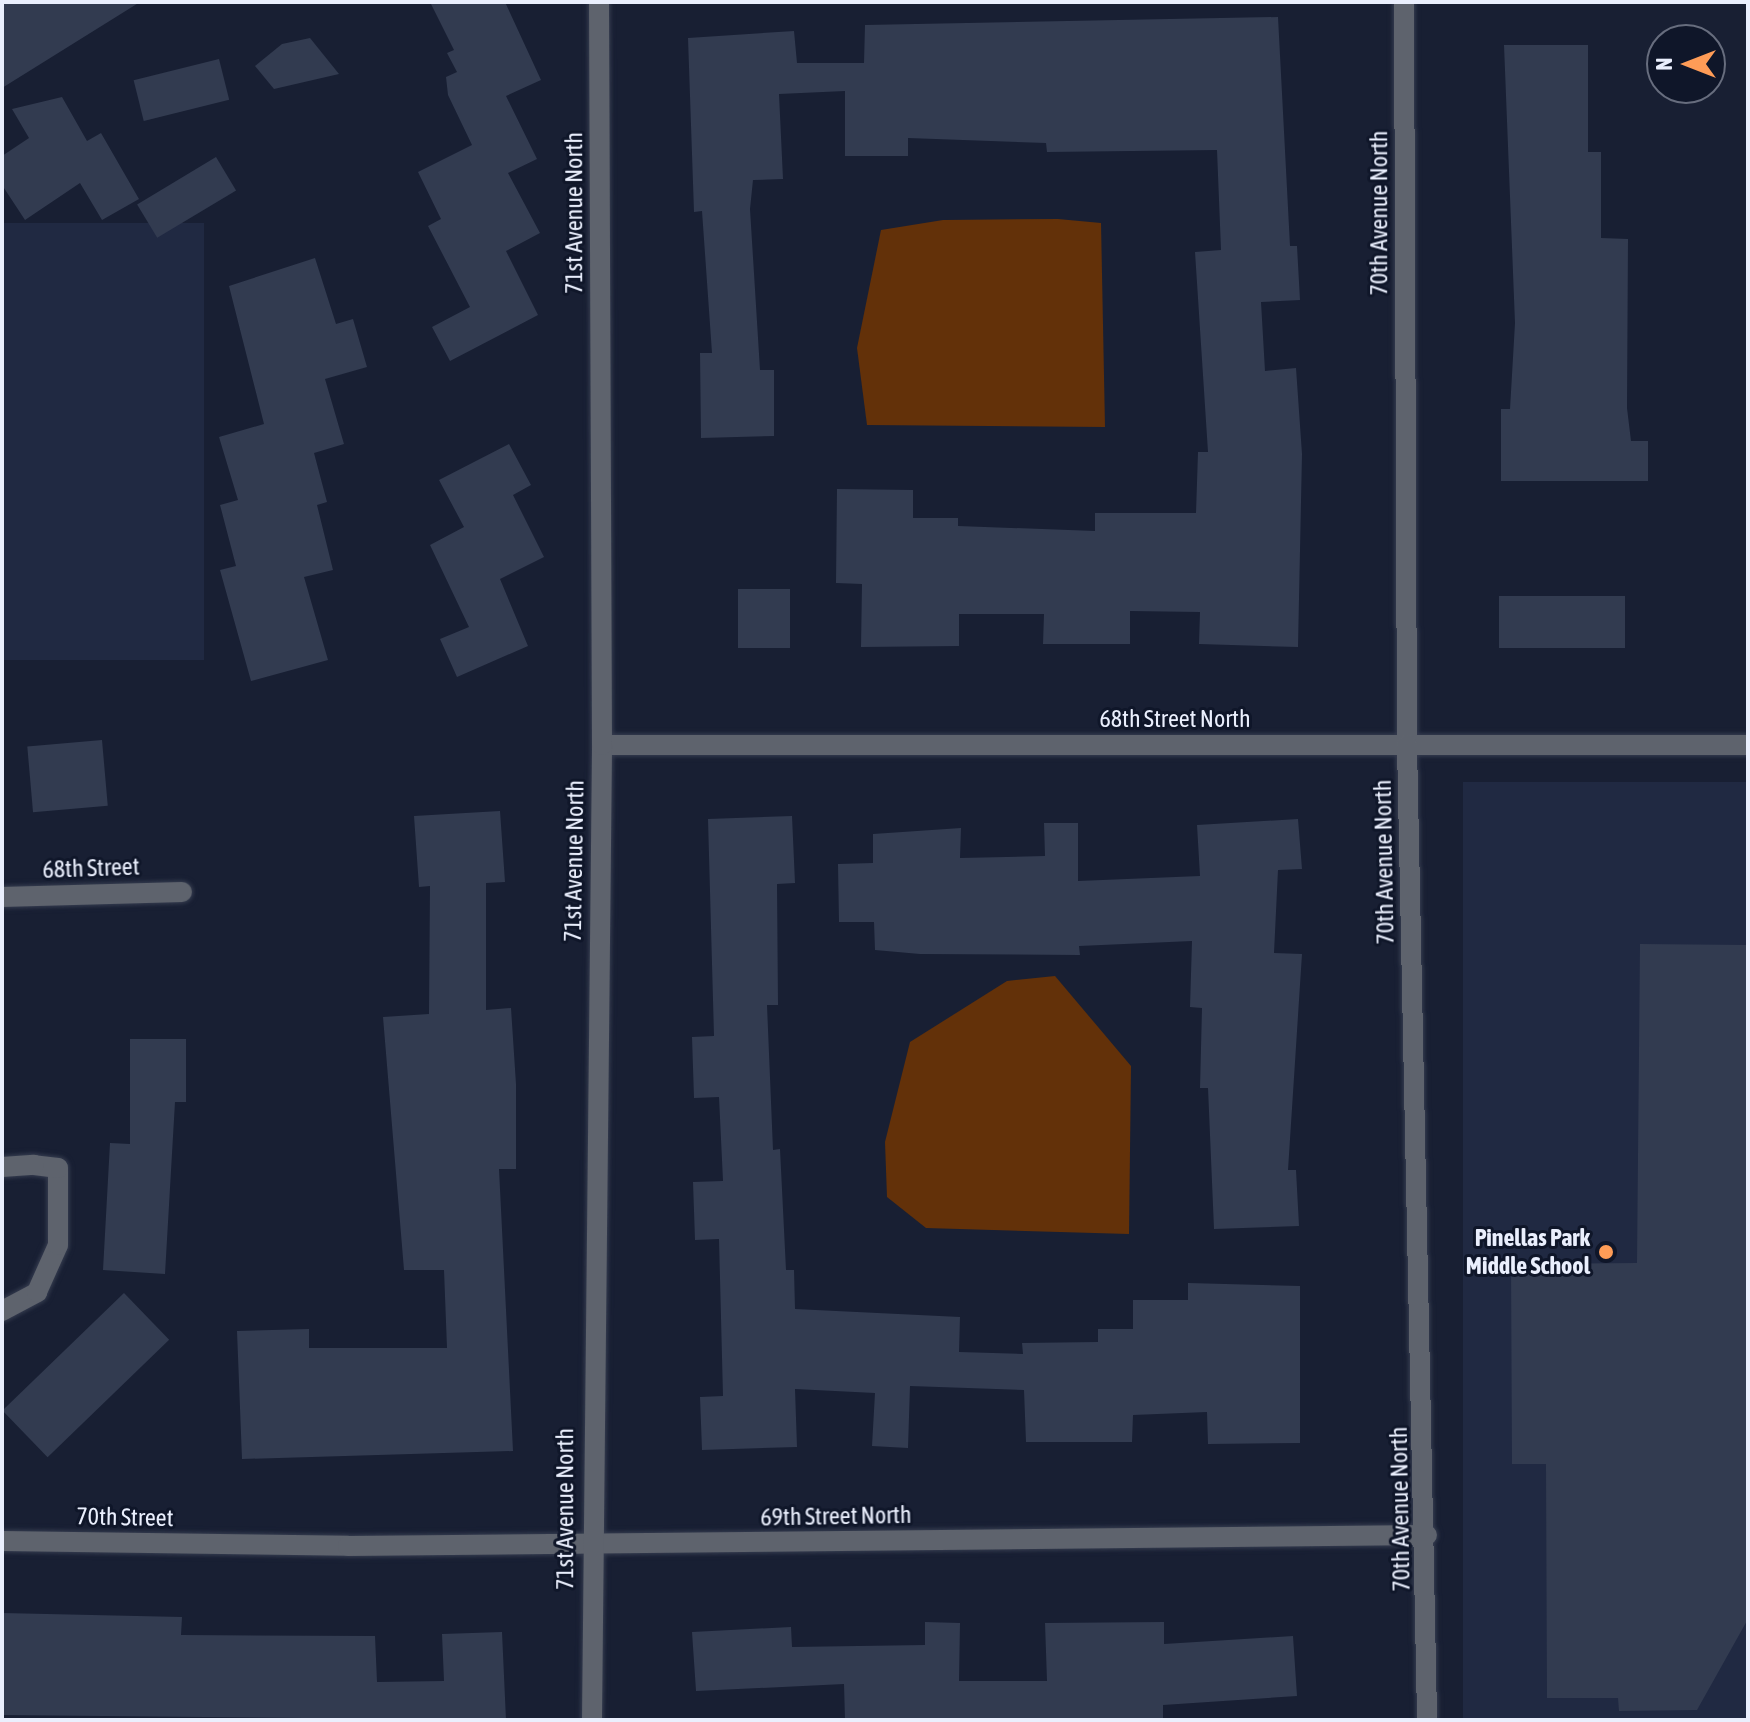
<!DOCTYPE html>
<style>
body{margin:0}
#map{position:relative;width:1750px;height:1722px;overflow:hidden;background:#181f33;font-family:"Asap Condensed",sans-serif}
div>[style]{position:absolute}
[style*='--x']{left:calc(var(--x)*1px);top:calc(var(--y)*1px);width:calc(var(--w)*1px);rotate:calc(var(--a)*1deg)}
.built>*{inset:0;background:#202942;transform-origin:0 0}
.water>*{inset:0;background:#633109}
.building>*{inset:0;background:#323b50;transform-origin:0 0}
.roads{filter:drop-shadow(0 0 2px #353c4f) drop-shadow(0 0 2px #353c4f)}
.service>*{height:20px;margin:-10px;padding:0 10px;transform-origin:10px;border-radius:10px;background:#5e636d}
.minor>*{height:20px;margin:-10px;padding:0 10px;transform-origin:10px;border-radius:10px;background:#5e636d}
.tertiary>*{height:20px;margin:-10px;padding:0 10px;transform-origin:10px;border-radius:10px;background:#5e636d}
.dots>*{width:22px;height:22px;translate:-50% -50%;box-sizing:border-box;border:4px solid #0f1629;border-radius:50%}
span{translate:-50% -50%;white-space:nowrap;text-align:center;line-height:1.15;-webkit-text-stroke:6px #0f1629;paint-order:stroke}
.street-label{font-size:24px;color:#eaeffd}
.poi-label{font-size:24px;color:#eaeffd;font-weight:700}
.right{translate:-100% -50%;text-align:right}
.frame{position:absolute;inset:0;border:4px solid #eaeffd;pointer-events:none}
.north{position:absolute;left:1646px;top:24px;width:80px;height:80px;box-sizing:border-box;background:#0f1629;border:2px solid #676d7e;border-radius:50%;rotate:270deg;font-size:22px;font-weight:700;line-height:32px;text-align:center;color:#eaeffd}
.north::after{content:'';display:block;margin:auto;width:28px;height:36px;background:#fe9c57;clip-path:polygon(50% 0,100% 100%,50% 72%,0 100%)}
</style>
<div id="map">
<div class="built">
<div style="left:2px;top:223px;width:202px;height:437px"></div>
<div style="left:1463px;top:782px;width:285px;height:938px"></div>
</div>
<div class="water">
<div style="clip-path:polygon(1058px 219px,1101px 223px,1105px 427px,867px 425px,857px 348px,881px 230px,943px 220px)"></div>
<div style="clip-path:polygon(1055px 976px,1131px 1066px,1129px 1234px,926px 1228px,887px 1197px,885px 1142px,910px 1042px,1007px 981px)"></div>
</div>
<div class="building">
<div style="clip-path:polygon(2px 2px,140px 2px,2px 88px)"></div>
<div style="clip-path:polygon(430px 2px,505px 2px,541px 80px,506px 96px,537px 159px,508px 173px,540px 233px,506px 251px,538px 315px,450px 361px,432px 327px,470px 307px,428px 226px,441px 219px,418px 172px,472px 145px,448px 95px,446px 77px,457px 72px,447px 53px,454px 50px)"></div>
<div style="clip-path:polygon(1278px 17px,1290px 246px,1297px 246px,1300px 300px,1261px 302px,1265px 371px,1296px 368px,1302px 454px,1298px 647px,1199px 644px,1200px 612px,1130px 611px,1130px 644px,1043px 644px,1044px 614px,959px 614px,959px 646px,861px 647px,862px 584px,836px 583px,837px 489px,913px 490px,913px 518px,958px 518px,958px 526px,1095px 531px,1095px 513px,1196px 513px,1198px 452px,1208px 452px,1195px 252px,1221px 250px,1217px 150px,1047px 152px,1046px 143px,908px 138px,908px 156px,845px 156px,845px 91px,779px 94px,783px 179px,753px 180px,750px 209px,760px 370px,774px 370px,774px 436px,701px 438px,700px 353px,712px 353px,702px 211px,694px 212px,688px 38px,794px 31px,797px 63px,864px 63px,865px 25px)"></div>
<div style="clip-path:polygon(310px 38px,339px 74px,274px 89px,255px 66px,282px 44px)"></div>
<div style="clip-path:polygon(1504px 45px,1588px 45px,1588px 152px,1601px 152px,1601px 238px,1628px 239px,1627px 408px,1631px 441px,1648px 441px,1648px 481px,1501px 481px,1501px 409px,1510px 409px,1515px 323px)"></div>
<div style="left:219px;top:59px;width:42px;height:88px;rotate:76deg"></div>
<div style="clip-path:polygon(62px 97px,87px 141px,101px 133px,139px 199px,102px 220px,80px 183px,25px 220px,2px 185px,2px 156px,29px 138px,12px 109px)"></div>
<div style="left:216px;top:157px;width:39px;height:92px;rotate:59deg"></div>
<div style="clip-path:polygon(315px 258px,336px 324px,353px 319px,367px 367px,325px 379px,344px 444px,314px 453px,327px 502px,317px 505px,333px 570px,304px 577px,328px 660px,251px 681px,220px 570px,236px 566px,220px 505px,238px 500px,219px 437px,264px 424px,229px 286px)"></div>
<div style="clip-path:polygon(509px 444px,531px 485px,513px 495px,544px 557px,500px 579px,528px 646px,457px 677px,440px 639px,469px 627px,430px 545px,464px 527px,439px 480px)"></div>
<div style="left:738px;top:589px;width:52px;height:59px"></div>
<div style="left:1499px;top:596px;width:126px;height:52px"></div>
<div style="left:102px;top:740px;width:66px;height:75px;rotate:85deg"></div>
<div style="clip-path:polygon(500px 811px,505px 882px,486px 883px,486px 1010px,511px 1008px,516px 1084px,516px 1169px,499px 1169px,513px 1451px,242px 1459px,237px 1331px,309px 1329px,309px 1348px,447px 1348px,444px 1270px,404px 1270px,383px 1017px,429px 1014px,430px 886px,419px 887px,414px 816px)"></div>
<div style="clip-path:polygon(792px 816px,795px 883px,777px 884px,778px 1005px,767px 1005px,773px 1150px,780px 1149px,786px 1270px,794px 1270px,795px 1309px,960px 1317px,959px 1352px,1023px 1354px,1022px 1343px,1098px 1342px,1098px 1329px,1133px 1329px,1133px 1300px,1188px 1300px,1188px 1283px,1300px 1286px,1300px 1443px,1208px 1444px,1207px 1412px,1133px 1415px,1132px 1442px,1026px 1442px,1024px 1390px,910px 1386px,908px 1448px,872px 1446px,875px 1393px,795px 1389px,797px 1447px,702px 1450px,700px 1397px,723px 1396px,719px 1239px,695px 1240px,693px 1182px,723px 1181px,719px 1097px,694px 1098px,692px 1037px,714px 1036px,708px 819px)"></div>
<div style="clip-path:polygon(1298px 819px,1302px 869px,1278px 870px,1274px 953px,1302px 954px,1288px 1170px,1296px 1170px,1299px 1226px,1214px 1229px,1208px 1088px,1200px 1088px,1202px 1008px,1190px 1007px,1192px 941px,1079px 946px,1080px 955px,920px 954px,875px 950px,874px 922px,839px 922px,838px 864px,873px 863px,873px 834px,961px 828px,960px 858px,1045px 856px,1044px 823px,1078px 823px,1078px 881px,1200px 876px,1197px 825px)"></div>
<div style="clip-path:polygon(1640px 944px,1748px 945px,1748px 1619px,1697px 1710px,1619px 1711px,1618px 1698px,1547px 1698px,1546px 1464px,1512px 1464px,1511px 1264px,1637px 1263px)"></div>
<div style="clip-path:polygon(130px 1039px,186px 1039px,186px 1102px,175px 1102px,165px 1274px,103px 1270px,110px 1143px,130px 1144px)"></div>
<div style="left:124px;top:1293px;width:65px;height:169px;rotate:46deg"></div>
<div style="clip-path:polygon(2px 1613px,182px 1617px,181px 1635px,375px 1636px,377px 1682px,444px 1681px,442px 1634px,502px 1632px,506px 1720px,2px 1715px)"></div>
<div style="clip-path:polygon(925px 1622px,960px 1623px,959px 1681px,1047px 1681px,1045px 1623px,1164px 1622px,1164px 1644px,1293px 1636px,1297px 1696px,1163px 1705px,1163px 1720px,845px 1720px,844px 1684px,696px 1691px,692px 1632px,791px 1627px,792px 1647px,925px 1645px)"></div>
</div>
<div class="roads">
<div class="service">
<div style="--x:2;--y:1311;--w:40;--a:-28"></div>
<div style="--x:37;--y:1292;--w:51;--a:-65.9"></div>
<div style="--x:58;--y:1245;--w:77;--a:-90"></div>
<div style="--x:58;--y:1168;--w:24;--a:-173"></div>
</div>
<div class="minor">
<div style="--x:602;--y:745;--w:1146;--a:0"></div>
<div style="--x:2;--y:897;--w:180;--a:-1.6"></div>
<div style="--x:2;--y:1167;--w:32;--a:-4"></div>
<div style="--x:2;--y:1541;--w:346;--a:0.8"></div>
<div style="--x:348;--y:1546;--w:1079;--a:-0.58"></div>
<div style="--x:592;--y:1720;--w:975;--a:-89.41"></div>
<div style="--x:602;--y:745;--w:743;--a:-90.23"></div>
</div>
<div class="tertiary">
<div style="--x:1404;--y:2;--w:743;--a:89.77"></div>
<div style="--x:1407;--y:745;--w:975;--a:88.82"></div>
</div>
</div>
<div class="dots">
<div style="left:1606px;top:1252px;background:#fe9c57"></div>
</div>
<div class="street-label">
<span style="left:574px;top:213px;rotate:-90deg">71st Avenue North</span>
<span style="left:1379px;top:213px;rotate:-90deg">70th Avenue North</span>
<span style="left:1175px;top:719px">68th Street North</span>
<span style="left:574px;top:861px;rotate:-89deg">71st Avenue North</span>
<span style="left:1384px;top:862px;rotate:-91deg">70th Avenue North</span>
<span style="left:91px;top:868px;rotate:-2deg">68th Street</span>
<span style="left:565px;top:1509px;rotate:-90deg">71st Avenue North</span>
<span style="left:1400px;top:1509px;rotate:-91deg">70th Avenue North</span>
<span style="left:836px;top:1516px;rotate:-1deg">69th Street North</span>
<span style="left:125px;top:1517px;rotate:1deg">70th Street</span>
</div>
<div class="poi-label">
<span class="right" style="left:1590px;top:1252px">Pinellas Park<br>Middle School</span>
</div>
<div class="frame"></div>
<div class="north">N</div>
</div>
